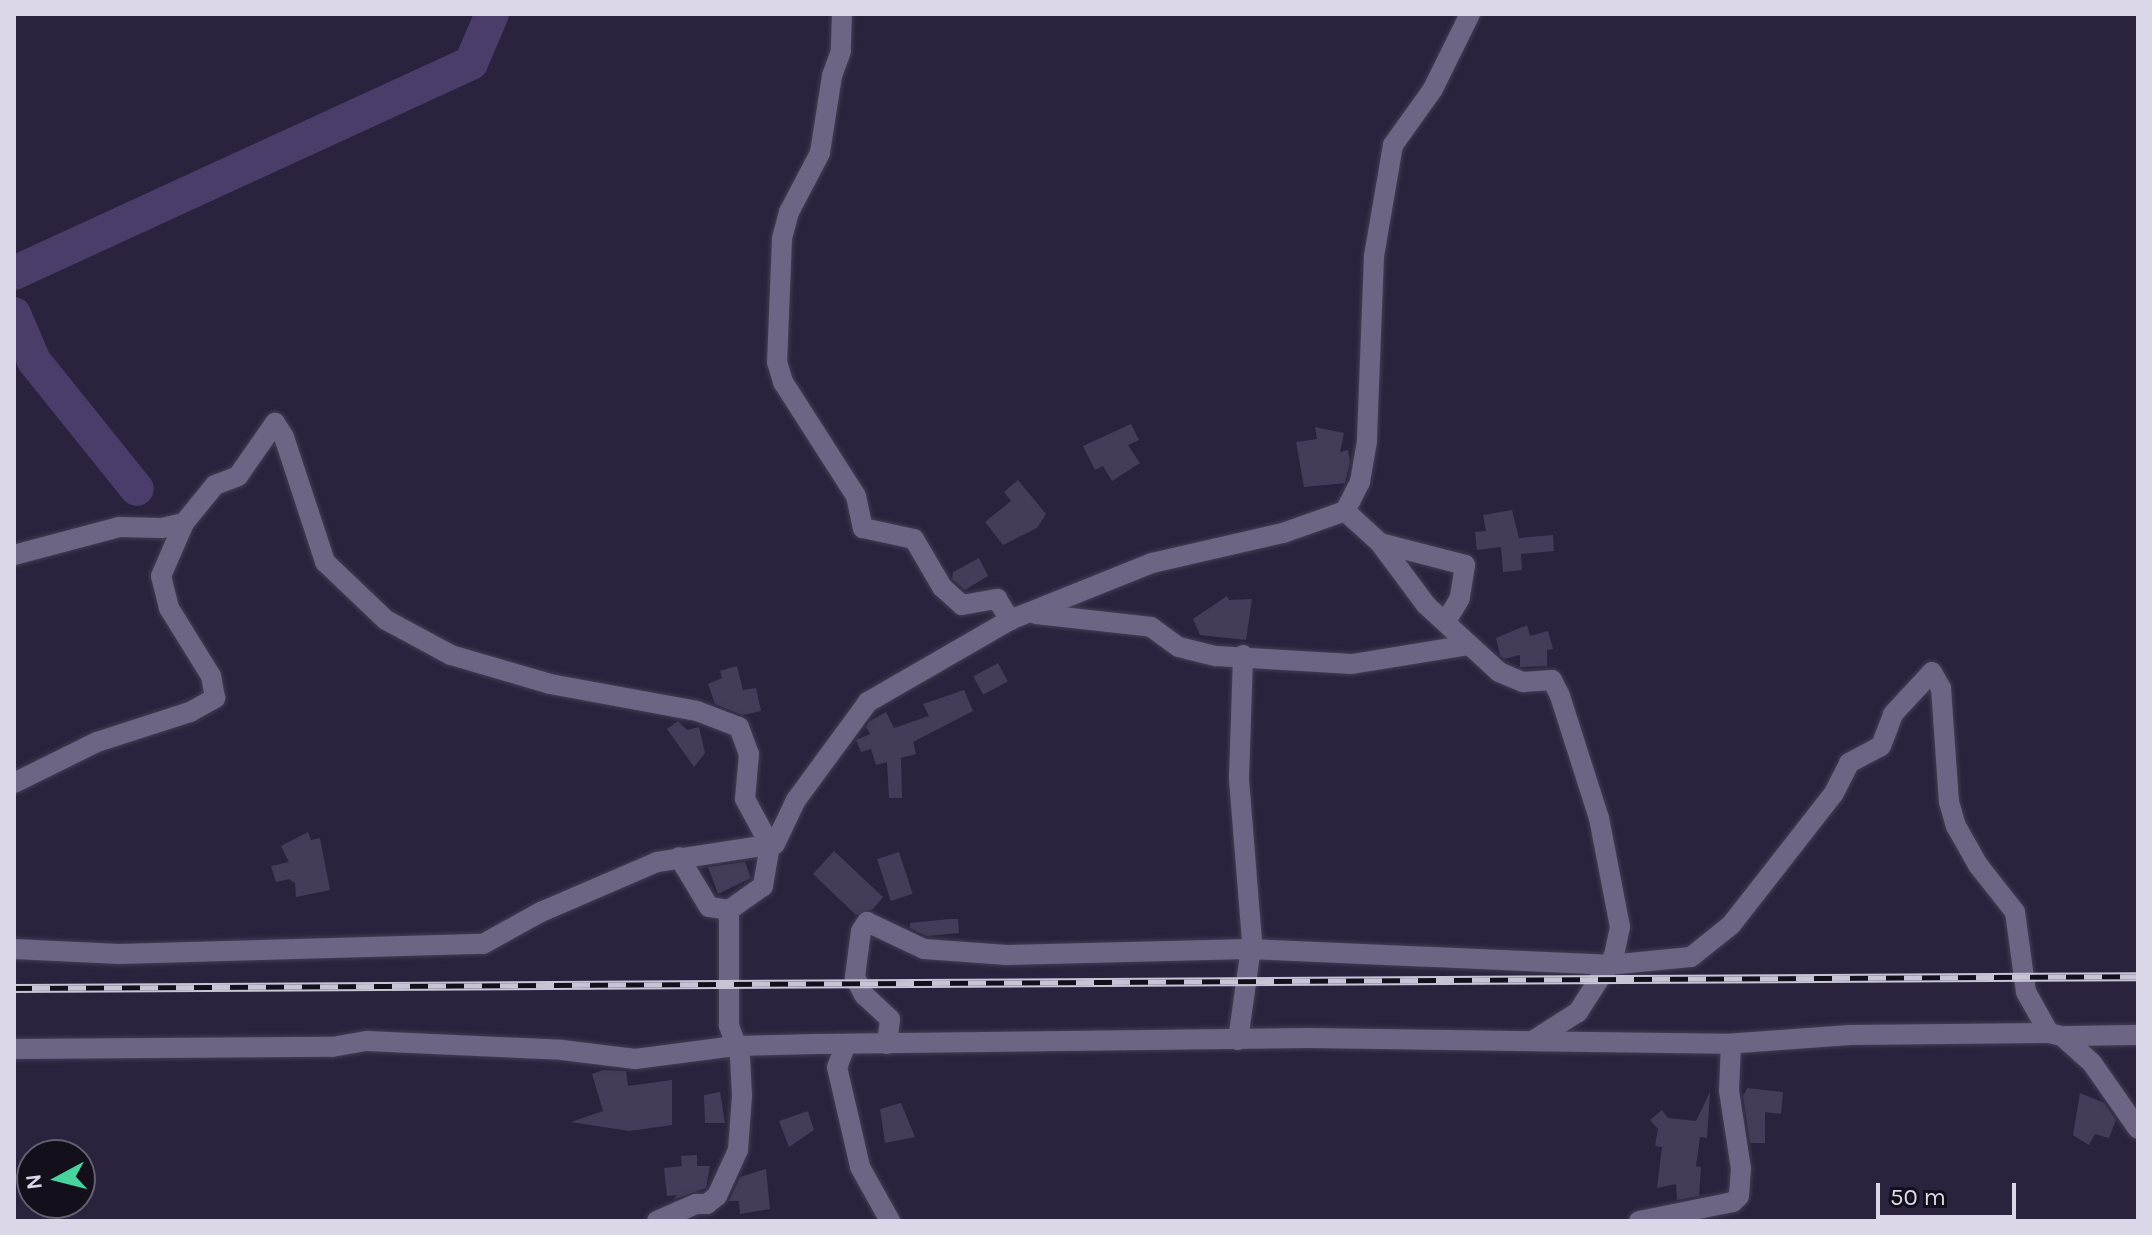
<!DOCTYPE html>
<style>
body{margin:0}
#map{position:relative;width:2152px;height:1235px;overflow:hidden;background:#2b233e;font-family:Karla,sans-serif}
div>[style]{position:absolute}
[style*='--x']{left:calc(var(--x)*1px);top:calc(var(--y)*1px);width:calc(var(--w)*1px);rotate:calc(var(--a)*1deg)}
.river>*{height:34px;margin:-17px;padding:0 17px;transform-origin:17px;border-radius:17px;background:#4b3d69}
.building>*{inset:0;background:#453c59;transform-origin:0 0}
.roads{filter:drop-shadow(0 0 2px #443d53) drop-shadow(0 0 2px #443d53)}
.minor>*{height:20px;margin:-10px;padding:0 10px;transform-origin:10px;border-radius:10px;background:#6e6584}
.rail>*{height:9px;margin-top:-4.5px;transform-origin:0;background:repeating-linear-gradient(90deg,#130f1b 0 18px,#c8c3d5 0 36px);box-sizing:border-box;border-block:2px solid #c8c3d5}
span{translate:-50% -50%;white-space:nowrap;text-align:center;line-height:1.15;-webkit-text-stroke:6px #130f1b;paint-order:stroke}
.frame{position:absolute;inset:0;border:16px solid #dbd7e8;pointer-events:none}
.north{position:absolute;left:16px;top:1139px;width:80px;height:80px;box-sizing:border-box;background:#130f1b;border:2px solid #635f6d;border-radius:50%;rotate:263deg;font-size:22px;font-weight:700;line-height:32px;text-align:center;color:#dbd7e8}
.north::after{content:'';display:block;margin:auto;width:28px;height:36px;background:#48d49d;clip-path:polygon(50% 0,100% 100%,50% 72%,0 100%)}
.scale{position:absolute;left:1876px;top:1183px;width:140px;height:36px;box-sizing:border-box;border:4px solid #dbd7e8;border-top:0;padding-left:10px;font-size:24px;line-height:28px;white-space:nowrap;color:#dbd7e8;-webkit-text-stroke:6px #130f1b;paint-order:stroke}
</style>
<div id="map">
<div class="river">
<div style="--x:14;--y:273;--w:503;--a:-24.68"></div>
<div style="--x:471;--y:63;--w:53;--a:-66.8"></div>
<div style="--x:14;--y:314;--w:51;--a:66.9"></div>
<div style="--x:34;--y:361;--w:164;--a:51.2"></div>
</div>
<div class="building">
<div style="clip-path:polygon(1131px 424px,1139px 440px,1128px 445px,1140px 463px,1112px 481px,1103px 466px,1095px 470px,1083px 446px)"></div>
<div style="clip-path:polygon(1315px 427px,1344px 433px,1340px 452px,1348px 450px,1350px 462px,1345px 483px,1304px 487px,1296px 442px,1317px 439px)"></div>
<div style="clip-path:polygon(1018px 480px,1046px 514px,1037px 528px,1003px 545px,985px 522px,1011px 501px,1004px 492px)"></div>
<div style="clip-path:polygon(1512px 510px,1519px 538px,1553px 535px,1554px 551px,1521px 554px,1522px 570px,1503px 572px,1501px 547px,1477px 550px,1475px 532px,1486px 531px,1483px 515px)"></div>
<div style="clip-path:polygon(979px 558px,988px 576px,965px 590px,952px 579px,953px 572px)"></div>
<div style="clip-path:polygon(1227px 596px,1229px 600px,1252px 599px,1246px 640px,1200px 635px,1193px 619px)"></div>
<div style="clip-path:polygon(1527px 625px,1530px 636px,1548px 631px,1553px 649px,1547px 650px,1547px 666px,1520px 667px,1520px 655px,1504px 659px,1500px 655px,1496px 638px)"></div>
<div style="left:998px;top:663px;width:21px;height:28px;rotate:62deg"></div>
<div style="clip-path:polygon(737px 666px,743px 690px,756px 688px,761px 711px,743px 715px,715px 704px,708px 684px,722px 678px,720px 671px)"></div>
<div style="clip-path:polygon(964px 690px,973px 711px,913px 742px,916px 754px,901px 758px,902px 798px,889px 798px,887px 762px,876px 765px,871px 749px,861px 752px,856px 740px,870px 734px,866px 727px,870px 721px,886px 712px,894px 728px,929px 716px,923px 704px)"></div>
<div style="clip-path:polygon(678px 721px,687px 730px,699px 727px,705px 753px,694px 767px,667px 729px)"></div>
<div style="clip-path:polygon(308px 832px,311px 840px,320px 838px,330px 890px,296px 897px,295px 883px,289px 879px,276px 882px,271px 866px,289px 862px,281px 846px)"></div>
<div style="clip-path:polygon(834px 851px,883px 897px,873px 909px,856px 915px,813px 874px)"></div>
<div style="left:899px;top:852px;width:44px;height:23px;rotate:72deg"></div>
<div style="clip-path:polygon(745px 862px,751px 878px,718px 894px,708px 867px)"></div>
<div style="clip-path:polygon(950px 919px,958px 919px,959px 933px,927px 936px,910px 928px,910px 923px)"></div>
<div style="clip-path:polygon(603px 1070px,626px 1071px,628px 1086px,672px 1080px,672px 1125px,629px 1131px,571px 1122px,603px 1111px,592px 1074px)"></div>
<div style="clip-path:polygon(1747px 1088px,1783px 1092px,1781px 1114px,1765px 1112px,1765px 1143px,1750px 1143px,1743px 1096px)"></div>
<div style="clip-path:polygon(720px 1092px,725px 1123px,705px 1123px,704px 1095px)"></div>
<div style="clip-path:polygon(1710px 1092px,1707px 1138px,1700px 1137px,1696px 1166px,1701px 1167px,1699px 1196px,1677px 1200px,1676px 1184px,1657px 1188px,1662px 1147px,1655px 1146px,1658px 1129px,1650px 1120px,1662px 1110px,1668px 1118px,1696px 1121px)"></div>
<div style="clip-path:polygon(2080px 1093px,2104px 1103px,2116px 1120px,2109px 1138px,2095px 1134px,2089px 1145px,2073px 1135px)"></div>
<div style="clip-path:polygon(901px 1103px,915px 1137px,885px 1143px,880px 1109px)"></div>
<div style="clip-path:polygon(808px 1111px,814px 1130px,789px 1147px,779px 1121px)"></div>
<div style="clip-path:polygon(697px 1155px,697px 1166px,710px 1166px,706px 1188px,674px 1199px,677px 1195px,667px 1196px,664px 1168px,682px 1166px,681px 1156px)"></div>
<div style="clip-path:polygon(766px 1169px,770px 1209px,740px 1214px,739px 1201px,729px 1201px,740px 1177px)"></div>
</div>
<div class="roads">
<div class="minor">
<div style="--x:842;--y:14;--w:37;--a:92"></div>
<div style="--x:841;--y:51;--w:27;--a:110"></div>
<div style="--x:832;--y:76;--w:78;--a:98.9"></div>
<div style="--x:820;--y:153;--w:67;--a:117.7"></div>
<div style="--x:789;--y:212;--w:28;--a:105"></div>
<div style="--x:782;--y:239;--w:123;--a:92.3"></div>
<div style="--x:777;--y:362;--w:21;--a:73"></div>
<div style="--x:783;--y:382;--w:135;--a:57.4"></div>
<div style="--x:856;--y:496;--w:33;--a:78"></div>
<div style="--x:863;--y:528;--w:52;--a:12.2"></div>
<div style="--x:914;--y:539;--w:56;--a:59.7"></div>
<div style="--x:942;--y:587;--w:27;--a:42"></div>
<div style="--x:962;--y:605;--w:36;--a:-10"></div>
<div style="--x:997;--y:599;--w:25;--a:58"></div>
<div style="--x:1470;--y:14;--w:84;--a:116.3"></div>
<div style="--x:1433;--y:89;--w:69;--a:125.5"></div>
<div style="--x:1393;--y:145;--w:113;--a:99.7"></div>
<div style="--x:1374;--y:256;--w:185;--a:92.2"></div>
<div style="--x:1367;--y:441;--w:42;--a:99.7"></div>
<div style="--x:1360;--y:482;--w:33;--a:117"></div>
<div style="--x:1345;--y:511;--w:47;--a:42.4"></div>
<div style="--x:1380;--y:543;--w:77;--a:53.4"></div>
<div style="--x:1426;--y:605;--w:99;--a:42.5"></div>
<div style="--x:1499;--y:672;--w:26;--a:23"></div>
<div style="--x:1523;--y:682;--w:29;--a:-4"></div>
<div style="--x:1552;--y:680;--w:18;--a:63"></div>
<div style="--x:1560;--y:696;--w:128;--a:72.3"></div>
<div style="--x:1599;--y:818;--w:111;--a:79.1"></div>
<div style="--x:1620;--y:927;--w:30;--a:102"></div>
<div style="--x:1614;--y:956;--w:67;--a:122.7"></div>
<div style="--x:1578;--y:1012;--w:52;--a:147.5"></div>
<div style="--x:1380;--y:543;--w:88;--a:14.5"></div>
<div style="--x:1465;--y:565;--w:33;--a:99"></div>
<div style="--x:1460;--y:598;--w:27;--a:121"></div>
<div style="--x:14;--y:555;--w:109;--a:-14.9"></div>
<div style="--x:119;--y:527;--w:43;--a:1.3"></div>
<div style="--x:162;--y:528;--w:23;--a:-13"></div>
<div style="--x:1036;--y:614;--w:116;--a:6.4"></div>
<div style="--x:1151;--y:627;--w:34;--a:36"></div>
<div style="--x:1179;--y:647;--w:38;--a:14"></div>
<div style="--x:1216;--y:656;--w:136;--a:3.4"></div>
<div style="--x:1352;--y:664;--w:119;--a:-9.2"></div>
<div style="--x:14;--y:783;--w:93;--a:-26.3"></div>
<div style="--x:97;--y:742;--w:98;--a:-17.9"></div>
<div style="--x:190;--y:712;--w:29;--a:-29"></div>
<div style="--x:215;--y:698;--w:22;--a:-100"></div>
<div style="--x:211;--y:676;--w:80;--a:-121.7"></div>
<div style="--x:169;--y:608;--w:33;--a:-104"></div>
<div style="--x:161;--y:576;--w:58;--a:-66.5"></div>
<div style="--x:184;--y:523;--w:49;--a:-50.8"></div>
<div style="--x:215;--y:485;--w:25;--a:-21"></div>
<div style="--x:238;--y:476;--w:65;--a:-55.1"></div>
<div style="--x:275;--y:423;--w:17;--a:57"></div>
<div style="--x:284;--y:437;--w:132;--a:71.8"></div>
<div style="--x:325;--y:562;--w:84;--a:43.6"></div>
<div style="--x:386;--y:620;--w:74;--a:28.3"></div>
<div style="--x:451;--y:655;--w:103;--a:16.3"></div>
<div style="--x:550;--y:684;--w:149;--a:10.4"></div>
<div style="--x:697;--y:711;--w:45;--a:20.9"></div>
<div style="--x:739;--y:727;--w:29;--a:70"></div>
<div style="--x:749;--y:754;--w:45;--a:95.1"></div>
<div style="--x:745;--y:799;--w:52;--a:61.5"></div>
<div style="--x:770;--y:845;--w:42;--a:99.7"></div>
<div style="--x:763;--y:886;--w:42;--a:144.8"></div>
<div style="--x:729;--y:910;--w:20;--a:-171"></div>
<div style="--x:709;--y:907;--w:58;--a:-121"></div>
<div style="--x:14;--y:949;--w:105;--a:2.7"></div>
<div style="--x:119;--y:954;--w:364;--a:-1.6"></div>
<div style="--x:483;--y:944;--w:66;--a:-28.9"></div>
<div style="--x:541;--y:912;--w:126;--a:-23.3"></div>
<div style="--x:657;--y:862;--w:119;--a:-8.7"></div>
<div style="--x:775;--y:844;--w:49;--a:-64.5"></div>
<div style="--x:796;--y:800;--w:122;--a:-53.7"></div>
<div style="--x:868;--y:702;--w:164;--a:-30"></div>
<div style="--x:1010;--y:620;--w:153;--a:-21.9"></div>
<div style="--x:1152;--y:563;--w:134;--a:-12.9"></div>
<div style="--x:1283;--y:533;--w:66;--a:-19.5"></div>
<div style="--x:2062;--y:1036;--w:76;--a:-0.8"></div>
<div style="--x:1238;--y:1040;--w:100;--a:-82"></div>
<div style="--x:1252;--y:941;--w:164;--a:-94.6"></div>
<div style="--x:1239;--y:778;--w:123;--a:-88.1"></div>
<div style="--x:846;--y:1044;--w:25;--a:111"></div>
<div style="--x:837;--y:1067;--w:103;--a:77"></div>
<div style="--x:860;--y:1167;--w:62;--a:60.9"></div>
<div style="--x:887;--y:1044;--w:25;--a:-83"></div>
<div style="--x:890;--y:1019;--w:35;--a:-137"></div>
<div style="--x:864;--y:995;--w:20;--a:-117"></div>
<div style="--x:855;--y:977;--w:46;--a:-82.6"></div>
<div style="--x:861;--y:931;--w:11;--a:-56"></div>
<div style="--x:867;--y:922;--w:63;--a:25.3"></div>
<div style="--x:924;--y:949;--w:83;--a:4.1"></div>
<div style="--x:1007;--y:955;--w:242;--a:-1.4"></div>
<div style="--x:1249;--y:949;--w:360;--a:2.5"></div>
<div style="--x:1609;--y:965;--w:82;--a:-5.6"></div>
<div style="--x:1691;--y:957;--w:51;--a:-38.7"></div>
<div style="--x:1731;--y:925;--w:167;--a:-52"></div>
<div style="--x:1834;--y:793;--w:34;--a:-63"></div>
<div style="--x:1849;--y:763;--w:36;--a:-28"></div>
<div style="--x:1881;--y:746;--w:34;--a:-69"></div>
<div style="--x:1893;--y:714;--w:57;--a:-47.1"></div>
<div style="--x:1932;--y:672;--w:18;--a:61"></div>
<div style="--x:1941;--y:688;--w:114;--a:86"></div>
<div style="--x:1949;--y:802;--w:25;--a:74"></div>
<div style="--x:1956;--y:826;--w:45;--a:60.6"></div>
<div style="--x:1978;--y:865;--w:60;--a:51.8"></div>
<div style="--x:2015;--y:912;--w:81;--a:82.2"></div>
<div style="--x:2026;--y:992;--w:47;--a:60.7"></div>
<div style="--x:14;--y:1049;--w:318;--a:-0.4"></div>
<div style="--x:332;--y:1047;--w:36;--a:-10"></div>
<div style="--x:367;--y:1041;--w:195;--a:2.6"></div>
<div style="--x:562;--y:1050;--w:74;--a:7"></div>
<div style="--x:635;--y:1059;--w:101;--a:-7.4"></div>
<div style="--x:735;--y:1046;--w:82;--a:-1.4"></div>
<div style="--x:817;--y:1044;--w:492;--a:-0.7"></div>
<div style="--x:1309;--y:1038;--w:416;--a:0.8"></div>
<div style="--x:1725;--y:1044;--w:125;--a:-4.1"></div>
<div style="--x:1850;--y:1035;--w:199;--a:-0.6"></div>
<div style="--x:2049;--y:1033;--w:13;--a:13"></div>
<div style="--x:2062;--y:1036;--w:40;--a:42"></div>
<div style="--x:2092;--y:1063;--w:80;--a:55.1"></div>
<div style="--x:657;--y:1221;--w:43;--a:-23.6"></div>
<div style="--x:696;--y:1204;--w:11;--a:0"></div>
<div style="--x:707;--y:1204;--w:13;--a:-39"></div>
<div style="--x:717;--y:1196;--w:51;--a:-65.5"></div>
<div style="--x:738;--y:1150;--w:55;--a:-85.8"></div>
<div style="--x:742;--y:1095;--w:39;--a:-93"></div>
<div style="--x:740;--y:1056;--w:33;--a:-110"></div>
<div style="--x:729;--y:1025;--w:115;--a:-90"></div>
<div style="--x:1639;--y:1221;--w:96;--a:-11.4"></div>
<div style="--x:1733;--y:1202;--w:8;--a:-45"></div>
<div style="--x:1739;--y:1196;--w:27;--a:-86"></div>
<div style="--x:1741;--y:1169;--w:79;--a:-98.7"></div>
<div style="--x:1729;--y:1091;--w:47;--a:-87.6"></div>
</div>
</div>
<div class="rail">
<div style="--x:14;--y:988;--w:2124;--a:-0.32"></div>
</div>
<div class="frame"></div>
<div class="north">N</div>
<div class="scale">50 m</div>
</div>
